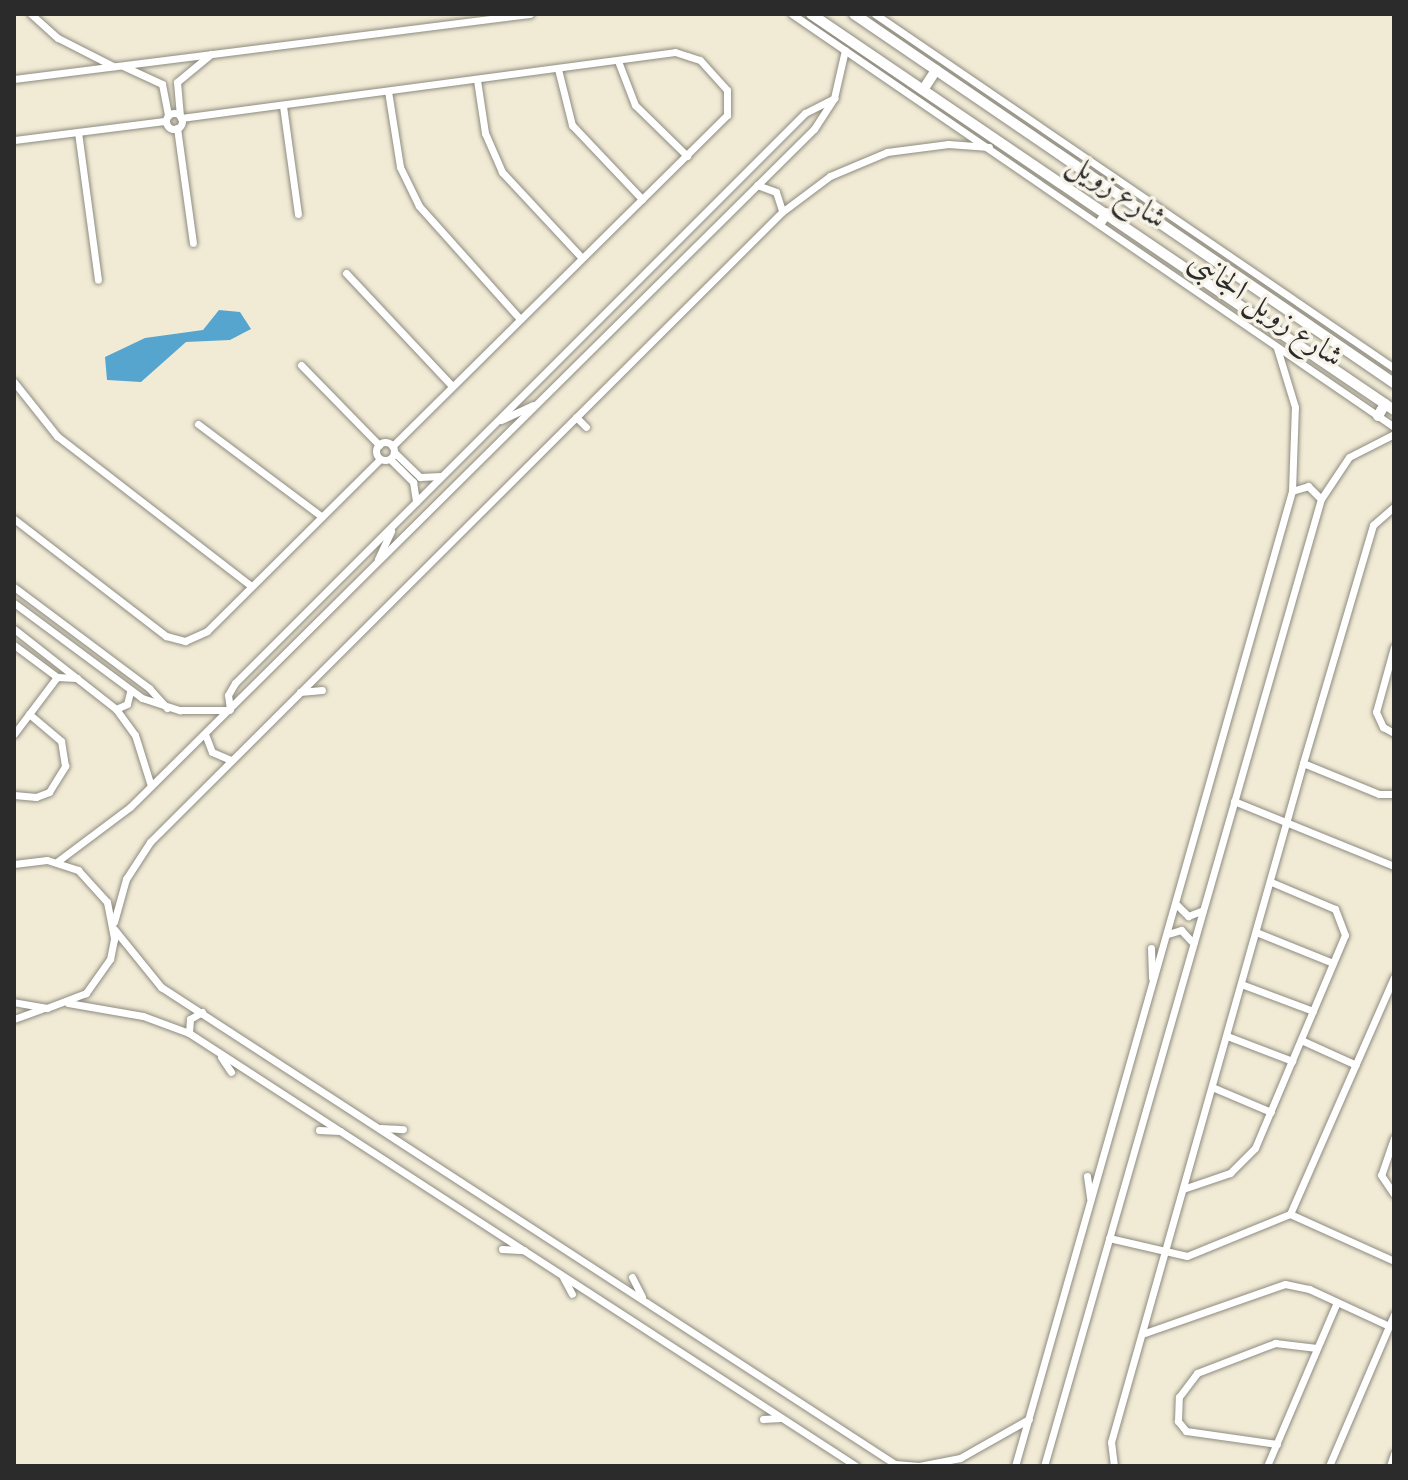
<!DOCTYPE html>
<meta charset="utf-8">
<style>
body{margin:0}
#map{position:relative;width:1408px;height:1480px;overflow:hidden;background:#f1ebd5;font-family:"IM FELL Double Pica",Amiri,serif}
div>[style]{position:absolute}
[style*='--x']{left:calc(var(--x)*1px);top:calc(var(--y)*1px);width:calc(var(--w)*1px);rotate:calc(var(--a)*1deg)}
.water>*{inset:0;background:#55a5cf}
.roads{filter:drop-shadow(0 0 2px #8e8b80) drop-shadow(0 0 2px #8e8b80)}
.minor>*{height:7px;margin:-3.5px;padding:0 3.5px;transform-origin:3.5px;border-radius:3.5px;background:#fff}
.minor>.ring{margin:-3.5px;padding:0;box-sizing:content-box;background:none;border:7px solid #fff;border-radius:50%}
.secondary>*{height:10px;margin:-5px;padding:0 5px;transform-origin:5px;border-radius:5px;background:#fff}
span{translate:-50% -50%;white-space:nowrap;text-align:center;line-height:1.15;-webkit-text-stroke:7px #f7f3e8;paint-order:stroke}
.street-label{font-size:30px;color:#2b2b2b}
.frame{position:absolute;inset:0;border:16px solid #2b2b2b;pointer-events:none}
</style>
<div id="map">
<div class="water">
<div style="clip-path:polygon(219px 310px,240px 312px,251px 329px,230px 340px,186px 342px,141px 382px,107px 380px,105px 357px,145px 338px,203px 330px)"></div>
</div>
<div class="roads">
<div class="minor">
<div style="--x:31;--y:14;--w:36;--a:42"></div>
<div style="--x:58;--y:38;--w:62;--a:27"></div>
<div style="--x:792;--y:14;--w:730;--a:34.45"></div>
<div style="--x:875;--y:14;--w:628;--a:34.3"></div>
<div style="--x:618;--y:61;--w:47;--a:68.9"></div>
<div style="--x:635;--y:105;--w:73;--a:44.4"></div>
<div style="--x:123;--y:66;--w:43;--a:24.8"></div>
<div style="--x:162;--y:84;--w:32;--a:79"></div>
<div style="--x:558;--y:69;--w:58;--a:76"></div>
<div style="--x:572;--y:125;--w:102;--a:46.6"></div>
<div style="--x:14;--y:79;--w:520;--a:-7.18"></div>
<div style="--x:477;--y:80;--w:54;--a:81.4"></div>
<div style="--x:485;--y:133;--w:43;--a:66.4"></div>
<div style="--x:502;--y:172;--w:117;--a:47.1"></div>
<div style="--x:388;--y:91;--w:77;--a:81"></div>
<div style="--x:400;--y:167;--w:43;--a:64"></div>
<div style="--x:419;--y:206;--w:152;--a:48.2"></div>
<div style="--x:283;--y:106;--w:109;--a:82.1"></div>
<div class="ring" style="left:166px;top:113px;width:9px;height:9px"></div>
<div style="--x:180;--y:116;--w:34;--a:-95"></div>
<div style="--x:177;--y:82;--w:44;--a:-39.5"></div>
<div style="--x:181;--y:118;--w:498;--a:-7.6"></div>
<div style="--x:675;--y:52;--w:26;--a:18"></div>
<div style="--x:700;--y:60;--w:40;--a:48"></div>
<div style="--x:727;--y:90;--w:25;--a:90"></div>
<div style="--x:727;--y:115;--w:471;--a:135.3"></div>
<div style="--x:177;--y:128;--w:116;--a:82.1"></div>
<div style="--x:78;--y:132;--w:149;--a:82.3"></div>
<div style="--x:14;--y:140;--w:152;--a:-7.2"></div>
<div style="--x:757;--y:185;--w:20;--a:20"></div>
<div style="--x:776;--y:192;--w:20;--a:72"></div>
<div style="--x:346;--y:273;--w:155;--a:46.8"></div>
<div style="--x:301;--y:365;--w:112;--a:45.7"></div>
<div style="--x:14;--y:382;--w:69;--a:51.5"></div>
<div style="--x:57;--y:436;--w:245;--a:37.7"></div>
<div style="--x:576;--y:417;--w:14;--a:45"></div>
<div style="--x:501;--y:420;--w:35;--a:-25"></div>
<div style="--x:198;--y:424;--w:154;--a:36.8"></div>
<div class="ring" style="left:376px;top:442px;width:11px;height:11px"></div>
<div style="--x:394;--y:452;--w:36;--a:44"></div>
<div style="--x:420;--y:477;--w:21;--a:-3"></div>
<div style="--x:390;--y:459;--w:33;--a:45"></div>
<div style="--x:413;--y:482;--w:20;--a:81"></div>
<div style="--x:1292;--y:491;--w:17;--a:-17"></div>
<div style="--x:1308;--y:486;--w:18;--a:45"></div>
<div style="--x:14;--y:519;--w:192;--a:37.6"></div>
<div style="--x:166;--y:636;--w:20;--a:15"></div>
<div style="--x:185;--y:641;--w:24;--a:-24"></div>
<div style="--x:207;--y:631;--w:244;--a:-44.8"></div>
<div style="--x:378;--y:559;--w:31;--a:-65"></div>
<div style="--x:14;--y:587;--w:169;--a:36.8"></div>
<div style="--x:149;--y:688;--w:27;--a:48"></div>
<div style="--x:14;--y:603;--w:159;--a:36.6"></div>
<div style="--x:142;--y:698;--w:40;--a:18"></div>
<div style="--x:180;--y:710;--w:49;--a:0"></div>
<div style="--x:14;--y:629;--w:130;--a:38.1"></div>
<div style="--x:116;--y:709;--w:32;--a:54"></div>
<div style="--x:135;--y:735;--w:53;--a:72.6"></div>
<div style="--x:14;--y:645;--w:54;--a:36.7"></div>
<div style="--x:57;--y:677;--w:20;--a:3"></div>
<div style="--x:1394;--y:647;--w:67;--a:105.5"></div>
<div style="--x:1376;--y:712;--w:17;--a:65"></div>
<div style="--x:1383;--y:727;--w:13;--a:29"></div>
<div style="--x:300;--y:692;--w:22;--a:-5"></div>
<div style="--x:116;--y:709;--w:12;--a:-24"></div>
<div style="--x:127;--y:704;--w:12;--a:-76"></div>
<div style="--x:230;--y:709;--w:14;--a:-98"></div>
<div style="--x:228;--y:695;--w:14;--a:-60"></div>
<div style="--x:235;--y:683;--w:806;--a:-45"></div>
<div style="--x:805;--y:113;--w:33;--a:-27"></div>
<div style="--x:14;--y:734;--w:71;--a:-53"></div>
<div style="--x:205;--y:734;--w:19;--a:69"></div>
<div style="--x:212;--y:752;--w:21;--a:23"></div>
<div style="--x:1303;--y:763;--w:82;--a:22.2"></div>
<div style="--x:1379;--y:794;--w:15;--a:0"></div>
<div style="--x:14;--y:795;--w:22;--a:5"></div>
<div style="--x:36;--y:797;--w:14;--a:-21"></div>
<div style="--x:49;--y:792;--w:31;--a:-58"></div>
<div style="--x:65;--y:766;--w:25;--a:-99"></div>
<div style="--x:61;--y:741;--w:42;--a:-139.8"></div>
<div style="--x:1234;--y:801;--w:173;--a:22.1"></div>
<div style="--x:58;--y:861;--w:90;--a:-36.9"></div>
<div style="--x:130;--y:807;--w:963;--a:-44.75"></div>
<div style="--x:814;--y:129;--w:37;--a:-57"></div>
<div style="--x:834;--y:98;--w:49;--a:-77.1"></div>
<div style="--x:14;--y:864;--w:33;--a:-7"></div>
<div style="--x:47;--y:860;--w:33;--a:18"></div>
<div style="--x:78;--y:870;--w:43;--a:47.8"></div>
<div style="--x:107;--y:902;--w:38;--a:79"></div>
<div style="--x:114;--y:939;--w:20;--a:101"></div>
<div style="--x:110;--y:959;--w:42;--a:125.2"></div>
<div style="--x:86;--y:993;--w:42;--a:159"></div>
<div style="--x:47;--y:1008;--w:34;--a:-170"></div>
<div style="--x:1177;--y:905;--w:16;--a:45"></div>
<div style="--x:1188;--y:916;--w:14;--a:-21"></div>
<div style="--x:114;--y:922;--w:45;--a:-74.4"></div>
<div style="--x:126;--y:879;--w:44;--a:-57"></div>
<div style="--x:150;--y:842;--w:892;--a:-44.91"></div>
<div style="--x:782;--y:212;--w:60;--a:-36.9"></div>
<div style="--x:830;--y:176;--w:62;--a:-22.8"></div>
<div style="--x:887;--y:152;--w:62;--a:-7.5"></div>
<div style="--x:948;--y:144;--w:41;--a:4.2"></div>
<div style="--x:114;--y:929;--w:75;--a:51"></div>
<div style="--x:161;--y:987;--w:875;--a:33.02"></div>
<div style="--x:895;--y:1464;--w:24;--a:5"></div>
<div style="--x:919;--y:1466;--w:42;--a:-11"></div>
<div style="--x:960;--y:1458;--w:79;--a:-29.5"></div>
<div style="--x:1256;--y:932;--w:83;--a:21.9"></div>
<div style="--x:1168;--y:934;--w:14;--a:-17"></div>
<div style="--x:1181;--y:930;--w:18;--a:47"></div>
<div style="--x:1151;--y:948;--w:30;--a:88"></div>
<div style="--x:1241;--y:984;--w:77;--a:20.6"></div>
<div style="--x:68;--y:1003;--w:76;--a:9.8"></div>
<div style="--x:143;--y:1016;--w:49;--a:20.3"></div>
<div style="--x:189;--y:1033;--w:795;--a:32.99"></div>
<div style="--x:14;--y:1019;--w:30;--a:-20"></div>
<div style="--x:189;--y:1033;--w:14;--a:-86"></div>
<div style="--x:190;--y:1019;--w:14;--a:-30"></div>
<div style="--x:1227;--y:1036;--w:70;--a:21"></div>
<div style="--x:1301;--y:1040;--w:60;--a:24.4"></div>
<div style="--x:221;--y:1057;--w:18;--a:56"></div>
<div style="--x:1212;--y:1087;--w:64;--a:23"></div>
<div style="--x:381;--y:1128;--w:22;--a:3"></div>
<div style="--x:319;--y:1130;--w:21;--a:3"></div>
<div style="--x:1394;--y:1138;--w:39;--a:109"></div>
<div style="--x:1381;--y:1175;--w:23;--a:56"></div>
<div style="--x:1087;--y:1176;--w:22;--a:82"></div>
<div style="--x:1183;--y:1189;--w:50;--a:-18.8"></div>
<div style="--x:1230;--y:1173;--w:35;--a:-45"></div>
<div style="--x:1255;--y:1148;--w:231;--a:-67.1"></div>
<div style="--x:1345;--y:935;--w:28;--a:-111"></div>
<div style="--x:1335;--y:909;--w:69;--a:-157.1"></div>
<div style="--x:1290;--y:1214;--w:114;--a:24.3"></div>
<div style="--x:1109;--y:1238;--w:80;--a:13"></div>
<div style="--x:1187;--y:1256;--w:111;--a:-22.2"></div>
<div style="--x:1290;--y:1214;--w:259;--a:-66.3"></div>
<div style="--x:502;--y:1249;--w:22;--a:3"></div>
<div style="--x:563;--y:1277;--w:19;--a:62"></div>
<div style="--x:632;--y:1277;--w:22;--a:63"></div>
<div style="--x:1142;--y:1334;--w:151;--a:-19.3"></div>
<div style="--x:1285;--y:1284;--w:25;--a:12"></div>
<div style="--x:1309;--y:1289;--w:88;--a:24.8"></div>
<div style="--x:763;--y:1419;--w:18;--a:-3"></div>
<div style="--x:1277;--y:1444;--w:92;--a:-171.9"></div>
<div style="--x:1186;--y:1431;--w:13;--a:-129"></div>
<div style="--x:1178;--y:1421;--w:24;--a:-88"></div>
<div style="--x:1179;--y:1397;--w:30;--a:-53"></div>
<div style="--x:1197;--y:1373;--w:84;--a:-21"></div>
<div style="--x:1275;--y:1343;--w:42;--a:6.8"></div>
<div style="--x:1015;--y:1466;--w:1014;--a:-74.14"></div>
<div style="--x:1292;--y:491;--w:84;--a:-88"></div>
<div style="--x:1295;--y:407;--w:62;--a:-107"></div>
<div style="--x:1044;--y:1466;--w:1006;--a:-74.02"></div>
<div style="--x:1321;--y:499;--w:50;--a:-56.3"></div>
<div style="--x:1349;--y:457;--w:51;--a:-27.1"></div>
<div style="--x:1114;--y:1466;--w:24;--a:-97"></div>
<div style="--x:1111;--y:1442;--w:706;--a:-74.21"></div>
<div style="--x:1303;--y:763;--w:248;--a:-73.6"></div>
<div style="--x:1373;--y:525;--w:28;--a:-41"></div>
<div style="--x:1267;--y:1466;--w:178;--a:-66.9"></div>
<div style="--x:1329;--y:1466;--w:165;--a:-66.8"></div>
<div style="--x:1390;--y:1466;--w:13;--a:-72"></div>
</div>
<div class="secondary">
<div style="--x:811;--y:14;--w:705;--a:34.19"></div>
<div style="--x:854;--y:14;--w:654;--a:34.35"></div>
<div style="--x:923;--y:90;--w:24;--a:-57"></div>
<div style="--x:1100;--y:223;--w:12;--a:-55"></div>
<div style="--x:1378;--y:416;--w:14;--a:-60"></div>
</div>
</div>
<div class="street-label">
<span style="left:1117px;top:191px;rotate:34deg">شارع زويل</span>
<span style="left:1266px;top:309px;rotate:35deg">شارع زويل الجانبى</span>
</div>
<div class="frame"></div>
</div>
